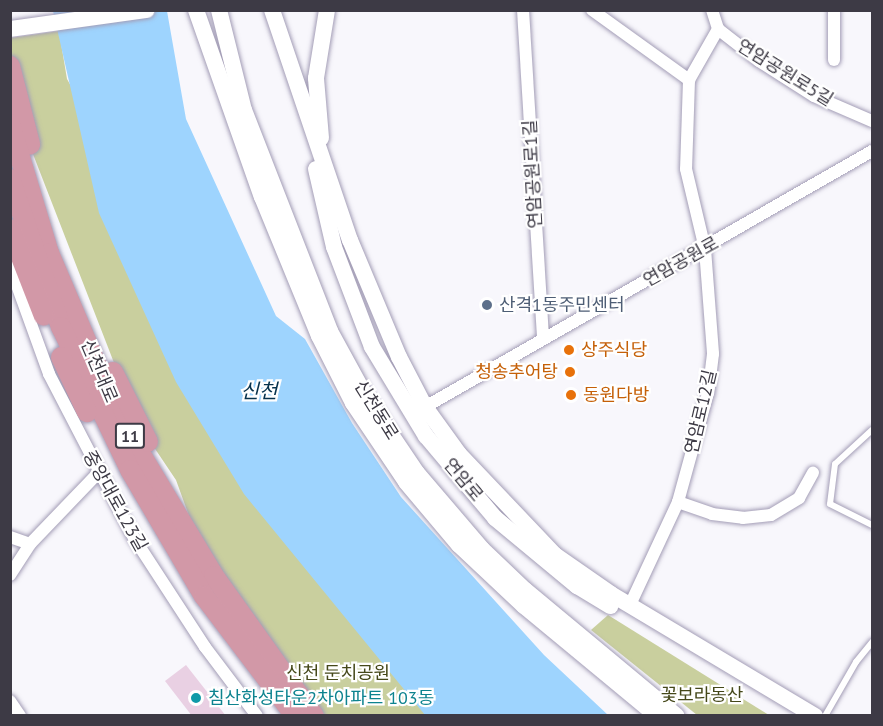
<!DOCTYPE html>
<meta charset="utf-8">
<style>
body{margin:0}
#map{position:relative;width:883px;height:726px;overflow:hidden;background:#f8f7fc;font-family:"PT Sans","Noto Sans KR",sans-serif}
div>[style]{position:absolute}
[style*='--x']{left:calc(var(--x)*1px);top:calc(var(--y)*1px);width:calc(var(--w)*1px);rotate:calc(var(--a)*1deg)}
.green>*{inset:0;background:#c9cf9e}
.water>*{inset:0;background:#9ed4fe}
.building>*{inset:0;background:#e9d0e3}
.roads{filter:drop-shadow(0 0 2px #a39db6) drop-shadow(0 0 2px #a39db6)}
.service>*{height:6px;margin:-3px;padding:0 3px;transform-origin:3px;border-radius:3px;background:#fff}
.minor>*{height:12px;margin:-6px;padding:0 6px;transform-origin:6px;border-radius:6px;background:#fff}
.secondary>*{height:16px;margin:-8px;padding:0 8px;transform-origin:8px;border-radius:8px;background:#fff}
.trunk>*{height:20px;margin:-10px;padding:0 10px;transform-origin:10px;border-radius:10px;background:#d298a7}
.dots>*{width:16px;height:16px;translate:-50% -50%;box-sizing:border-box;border:3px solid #fff;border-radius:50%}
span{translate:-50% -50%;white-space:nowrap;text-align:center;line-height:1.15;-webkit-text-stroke:4.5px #fff;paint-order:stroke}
.shield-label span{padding:2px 4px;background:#fff;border:2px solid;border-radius:4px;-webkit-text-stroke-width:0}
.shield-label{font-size:16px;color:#3d3a45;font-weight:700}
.street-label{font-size:18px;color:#3d3a45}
.service-label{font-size:18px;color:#4e5e75}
.left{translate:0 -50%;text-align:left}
.food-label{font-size:18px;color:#c56008}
.right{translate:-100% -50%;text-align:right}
.park-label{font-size:18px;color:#45481a}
.culture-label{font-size:18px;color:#0d838f}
.water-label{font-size:20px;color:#06324d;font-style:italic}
.frame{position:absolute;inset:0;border:12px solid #3d3a45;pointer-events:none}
</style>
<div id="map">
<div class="green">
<div style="clip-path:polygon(59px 31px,67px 79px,426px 715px,318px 715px,201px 549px,176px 480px,137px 422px,31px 149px,11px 69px,10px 38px)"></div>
<div style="clip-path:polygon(608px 615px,769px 715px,697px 715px,591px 630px)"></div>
</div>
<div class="water">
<div style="clip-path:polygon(53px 11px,167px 11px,186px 119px,276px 316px,305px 339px,352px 423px,401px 497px,544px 655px,608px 715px,425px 715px,244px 494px,176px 382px,99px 213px)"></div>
</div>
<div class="building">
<div style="clip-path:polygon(186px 665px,226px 716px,192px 716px,165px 681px)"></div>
</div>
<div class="roads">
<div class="service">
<div style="--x:872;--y:430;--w:50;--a:137.4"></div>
<div style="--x:835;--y:464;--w:40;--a:97.1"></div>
<div style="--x:830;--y:504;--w:47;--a:26.6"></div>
<div style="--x:825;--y:716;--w:62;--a:-60.1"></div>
<div style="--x:856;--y:662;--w:26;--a:-51"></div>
</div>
<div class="minor">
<div style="--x:523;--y:10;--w:329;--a:86.5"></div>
<div style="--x:592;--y:10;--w:120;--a:35.8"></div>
<div style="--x:689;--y:80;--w:89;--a:91.9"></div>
<div style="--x:686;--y:169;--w:82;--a:76.6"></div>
<div style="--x:705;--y:249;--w:105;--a:85.6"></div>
<div style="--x:713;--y:354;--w:39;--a:97"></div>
<div style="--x:708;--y:393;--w:113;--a:105.4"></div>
<div style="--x:678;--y:502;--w:114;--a:115"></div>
<div style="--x:712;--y:10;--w:20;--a:72"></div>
<div style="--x:718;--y:29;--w:52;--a:38"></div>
<div style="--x:759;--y:61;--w:65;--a:32.5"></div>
<div style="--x:814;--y:96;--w:63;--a:23.3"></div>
<div style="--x:834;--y:10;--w:50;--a:90"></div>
<div style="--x:689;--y:80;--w:59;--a:-60.4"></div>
<div style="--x:10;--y:266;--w:115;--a:70.1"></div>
<div style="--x:49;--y:374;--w:185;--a:62.6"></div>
<div style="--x:134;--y:538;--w:130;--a:56.9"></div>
<div style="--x:205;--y:647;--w:86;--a:53"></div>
<div style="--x:425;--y:407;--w:515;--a:-29.8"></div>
<div style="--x:678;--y:502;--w:36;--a:19"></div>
<div style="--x:712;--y:514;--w:31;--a:7"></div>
<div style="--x:743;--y:518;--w:28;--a:-6"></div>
<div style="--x:771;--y:515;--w:33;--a:-31"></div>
<div style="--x:799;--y:498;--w:29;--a:-61"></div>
<div style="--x:10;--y:537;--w:21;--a:19"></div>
<div style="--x:10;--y:575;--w:37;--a:-57"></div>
<div style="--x:30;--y:544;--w:100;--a:-46.2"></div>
<div style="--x:10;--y:701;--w:18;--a:56"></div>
</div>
<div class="secondary">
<div style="--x:196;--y:10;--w:198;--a:70.6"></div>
<div style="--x:262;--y:197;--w:150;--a:67.7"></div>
<div style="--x:319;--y:336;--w:75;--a:63.1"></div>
<div style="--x:353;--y:403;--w:95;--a:56.1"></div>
<div style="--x:406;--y:482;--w:82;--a:49.9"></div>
<div style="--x:459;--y:545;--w:89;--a:43.2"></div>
<div style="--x:524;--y:606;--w:173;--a:39.6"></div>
<div style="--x:219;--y:10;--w:103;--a:76"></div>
<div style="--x:244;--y:110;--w:237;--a:68.7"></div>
<div style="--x:330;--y:331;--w:77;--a:61.4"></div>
<div style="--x:367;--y:399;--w:89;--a:56"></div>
<div style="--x:417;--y:473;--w:100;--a:49.5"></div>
<div style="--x:482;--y:549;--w:59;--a:43.6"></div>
<div style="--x:525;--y:590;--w:197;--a:39.7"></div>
<div style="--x:272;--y:10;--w:243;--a:71.3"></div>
<div style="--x:350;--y:240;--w:127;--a:67.3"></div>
<div style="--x:399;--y:357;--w:56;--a:62.5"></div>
<div style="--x:425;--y:407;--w:58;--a:54.1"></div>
<div style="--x:459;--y:454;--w:139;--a:46.5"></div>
<div style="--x:555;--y:555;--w:68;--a:34.9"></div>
<div style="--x:611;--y:594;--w:238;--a:30.9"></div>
<div style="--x:10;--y:29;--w:138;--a:-7.9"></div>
<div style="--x:321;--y:138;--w:60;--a:-94.8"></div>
<div style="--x:316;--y:78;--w:69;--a:-80.8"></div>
<div style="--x:316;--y:169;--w:80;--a:77"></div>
<div style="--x:334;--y:247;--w:107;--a:69.2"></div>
<div style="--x:372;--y:347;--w:104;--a:58.8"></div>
<div style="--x:426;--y:436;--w:107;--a:49.9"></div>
<div style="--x:495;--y:518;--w:107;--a:39.7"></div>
<div style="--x:577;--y:586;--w:39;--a:31"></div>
</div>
<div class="trunk">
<div style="--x:10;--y:66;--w:81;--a:75.6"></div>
<div style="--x:10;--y:124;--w:135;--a:73.2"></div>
<div style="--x:49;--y:253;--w:179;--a:67"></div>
<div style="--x:119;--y:418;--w:184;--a:59"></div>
<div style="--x:214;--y:576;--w:172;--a:54.5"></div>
<div style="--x:10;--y:179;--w:157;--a:71"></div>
<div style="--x:61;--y:327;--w:159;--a:64.2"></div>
<div style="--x:130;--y:470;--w:146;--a:59.6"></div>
<div style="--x:204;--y:596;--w:151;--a:52.8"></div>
<div style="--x:10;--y:229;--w:93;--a:68.7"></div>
<div style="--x:61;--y:357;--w:61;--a:64.7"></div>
<div style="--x:113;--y:372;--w:78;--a:63.4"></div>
</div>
</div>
<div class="dots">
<div style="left:487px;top:305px;background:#5c6f8a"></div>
<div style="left:569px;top:350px;background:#e8710a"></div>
<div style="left:570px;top:372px;background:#e8710a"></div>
<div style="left:571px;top:395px;background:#e8710a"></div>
<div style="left:196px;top:698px;background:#0f9aa8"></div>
</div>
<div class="shield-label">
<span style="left:130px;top:436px">11</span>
</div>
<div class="street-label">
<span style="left:785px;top:73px;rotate:32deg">연암공원로5길</span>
<span style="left:533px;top:174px;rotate:-93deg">연암공원로1길</span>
<span style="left:681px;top:262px;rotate:-29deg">연암공원로</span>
<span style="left:99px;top:371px;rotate:67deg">신천대로</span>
<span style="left:376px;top:410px;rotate:58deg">신천동로</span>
<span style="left:701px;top:412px;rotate:-77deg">연암로12길</span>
<span style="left:463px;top:480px;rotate:50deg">연암로</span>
<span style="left:115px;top:501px;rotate:61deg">중앙대로123길</span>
</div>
<div class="service-label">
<span class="left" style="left:499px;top:305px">산격1동주민센터</span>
</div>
<div class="food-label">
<span class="left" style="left:581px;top:350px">상주식당</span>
<span class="right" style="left:558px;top:372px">청송추어탕</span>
<span class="left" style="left:583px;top:395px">동원다방</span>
</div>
<div class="park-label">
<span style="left:338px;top:673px">신천 둔치공원</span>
<span style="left:702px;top:695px">꽃보라동산</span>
</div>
<div class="culture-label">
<span class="left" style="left:208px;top:698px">침산화성타운2차아파트 103동</span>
</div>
<div class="water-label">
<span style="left:259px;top:391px">신천</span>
</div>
<div class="frame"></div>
</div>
